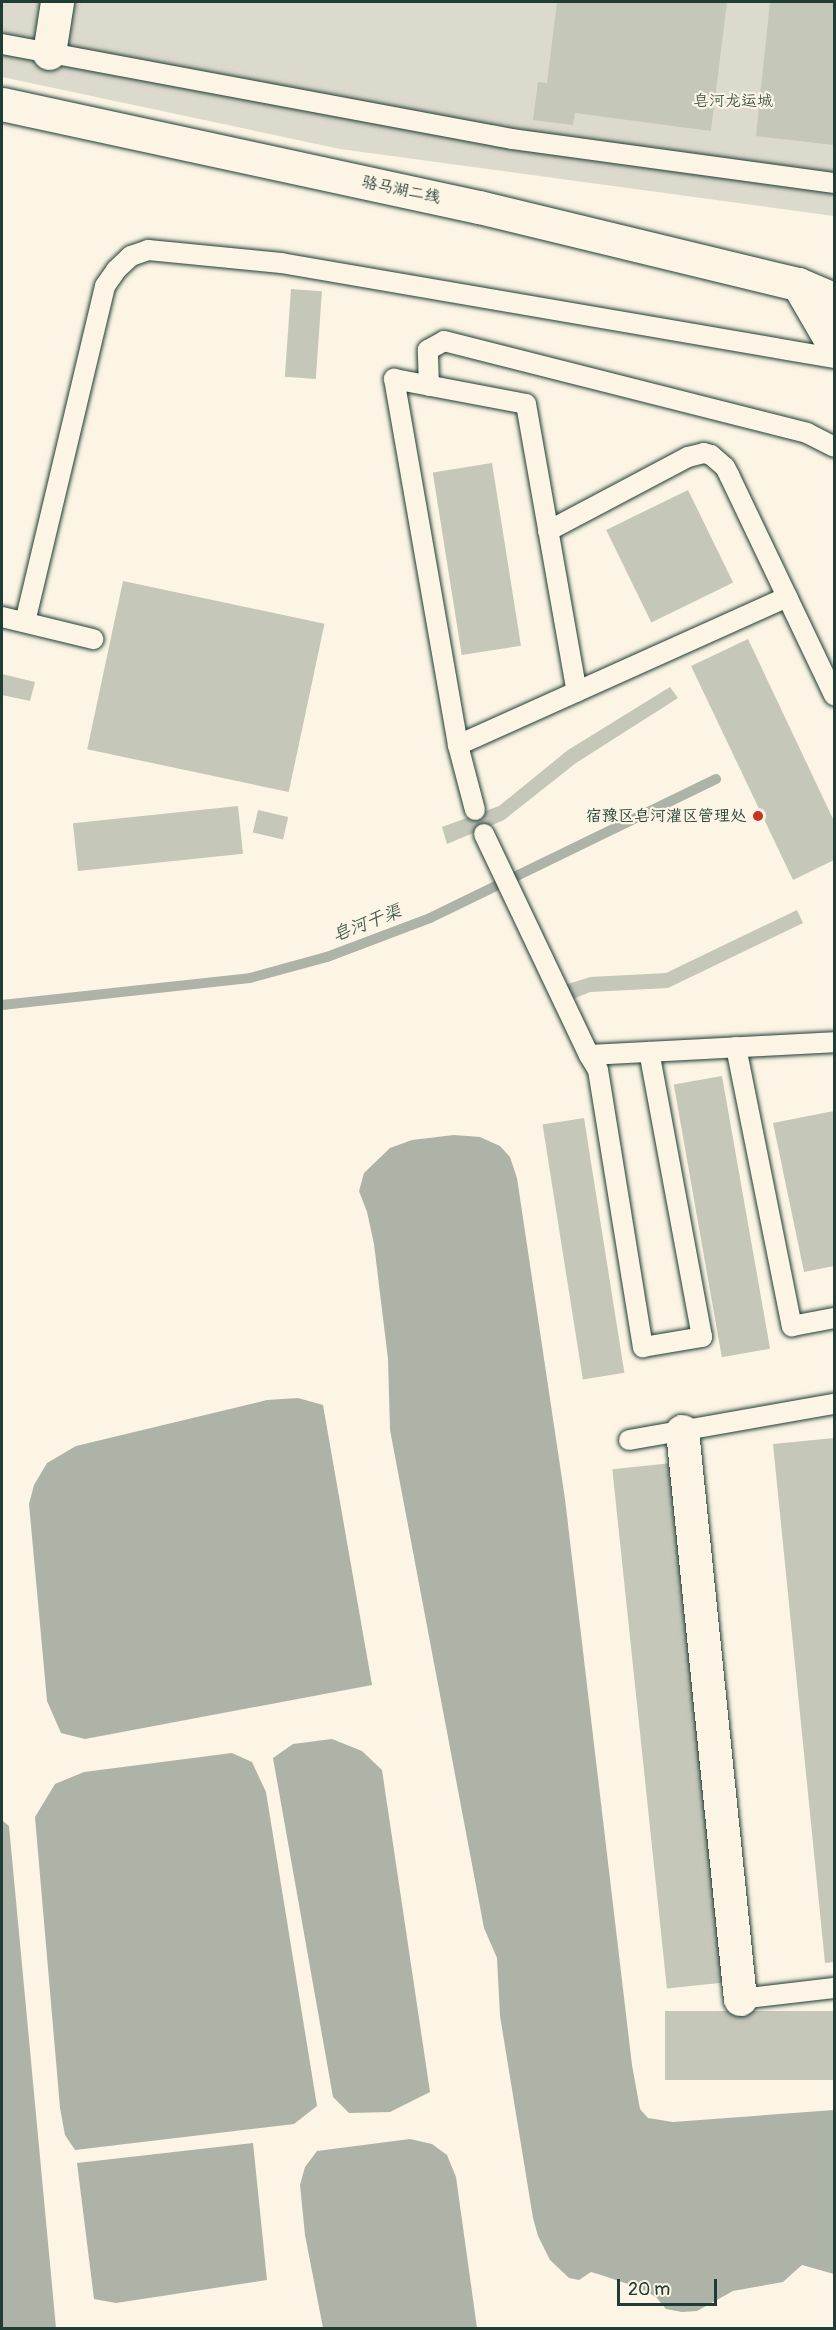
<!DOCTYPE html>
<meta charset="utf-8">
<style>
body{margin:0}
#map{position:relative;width:836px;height:2330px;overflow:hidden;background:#fcf5e5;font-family:Pangolin,"LXGW WenKai TC",sans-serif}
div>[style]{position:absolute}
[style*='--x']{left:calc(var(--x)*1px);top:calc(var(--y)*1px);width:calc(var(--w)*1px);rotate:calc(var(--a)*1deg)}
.green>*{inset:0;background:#dcdacc}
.water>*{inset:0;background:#aeb3a7}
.stream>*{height:10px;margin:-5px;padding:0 5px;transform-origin:5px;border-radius:5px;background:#aeb3a7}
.building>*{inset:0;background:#c5c7b9;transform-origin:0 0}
.roads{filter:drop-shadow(0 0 2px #1f3d34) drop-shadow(0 0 2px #1f3d34)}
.lane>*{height:20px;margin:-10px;padding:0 10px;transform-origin:10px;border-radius:10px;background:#fcf5e5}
.street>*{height:33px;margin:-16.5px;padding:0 16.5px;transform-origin:16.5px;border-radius:16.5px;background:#fcf5e5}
.secondary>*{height:33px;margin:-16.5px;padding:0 16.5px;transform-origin:16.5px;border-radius:16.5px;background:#fcf5e5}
.dots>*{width:16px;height:16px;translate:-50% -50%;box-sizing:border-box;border:3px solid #fcf5e5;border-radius:50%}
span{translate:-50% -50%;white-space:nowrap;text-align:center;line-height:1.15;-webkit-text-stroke:4.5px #fcf5e5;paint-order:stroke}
.park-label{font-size:16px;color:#455c52}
.street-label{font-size:16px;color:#1f3d34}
.poi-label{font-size:16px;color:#1f3d34}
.right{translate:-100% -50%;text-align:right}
.water-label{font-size:18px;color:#435a51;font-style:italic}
.frame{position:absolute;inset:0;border:3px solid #1f3d34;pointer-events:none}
.scale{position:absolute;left:617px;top:2279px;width:100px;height:27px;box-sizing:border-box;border:3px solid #1f3d34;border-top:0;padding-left:8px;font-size:18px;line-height:21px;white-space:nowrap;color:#1f3d34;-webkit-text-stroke:4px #fcf5e5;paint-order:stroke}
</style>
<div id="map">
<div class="green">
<div style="clip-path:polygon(2px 2px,834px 2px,834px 216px,340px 149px,2px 77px)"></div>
</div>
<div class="water">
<div style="clip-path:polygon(454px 1135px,480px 1137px,500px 1146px,510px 1157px,517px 1178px,565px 1499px,632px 2065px,640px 2109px,648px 2118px,673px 2122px,834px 2110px,834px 2274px,802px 2265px,783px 2282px,733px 2291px,697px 2311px,682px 2312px,666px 2309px,656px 2297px,640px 2288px,598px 2274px,591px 2272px,579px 2280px,569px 2278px,550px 2260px,538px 2236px,533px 2218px,500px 2016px,497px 1958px,484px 1928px,390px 1430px,388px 1359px,374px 1244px,367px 1212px,359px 1191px,364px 1173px,390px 1148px,412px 1140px)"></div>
<div style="clip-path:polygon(298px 1398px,323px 1405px,372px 1685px,85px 1739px,61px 1733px,47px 1701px,29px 1504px,34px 1485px,47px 1463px,76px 1446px,267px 1400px)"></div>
<div style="clip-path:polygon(332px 1739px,362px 1751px,382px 1770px,430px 2092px,390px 2112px,349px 2113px,333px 2097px,273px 1758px,293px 1744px)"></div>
<div style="clip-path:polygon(232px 1753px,252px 1762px,266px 1792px,317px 2106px,294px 2124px,75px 2150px,65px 2135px,60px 2108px,35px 1817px,55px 1784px,84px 1772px)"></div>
<div style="clip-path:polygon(2px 1820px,9px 1826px,56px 2328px,2px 2328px)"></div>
<div style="clip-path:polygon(410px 2139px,432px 2144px,447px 2155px,456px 2177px,477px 2328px,323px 2328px,305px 2235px,300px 2185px,305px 2167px,317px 2151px)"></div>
<div style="clip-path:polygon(253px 2143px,267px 2280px,116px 2303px,94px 2299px,77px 2163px)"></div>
</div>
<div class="stream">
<div style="--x:2;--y:1005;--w:249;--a:-6.2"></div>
<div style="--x:250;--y:978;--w:80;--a:-15.3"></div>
<div style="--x:327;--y:957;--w:110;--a:-20.7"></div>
<div style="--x:430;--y:918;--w:318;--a:-25.9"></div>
</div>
<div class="building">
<div style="clip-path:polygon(557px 2px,727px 2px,711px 131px,575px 113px,573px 125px,533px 120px,538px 82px,547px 83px)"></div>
<div style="clip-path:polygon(770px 2px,834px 2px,834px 145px,756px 136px)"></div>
<div style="left:291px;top:289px;width:31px;height:88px;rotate:4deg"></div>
<div style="left:492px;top:463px;width:185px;height:60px;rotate:81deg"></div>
<div style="left:688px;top:490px;width:103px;height:91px;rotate:64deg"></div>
<div style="left:123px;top:581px;width:206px;height:172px;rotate:12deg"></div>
<div style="clip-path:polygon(748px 639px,834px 821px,834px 860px,793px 880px,691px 666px)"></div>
<div style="clip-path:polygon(2px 674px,35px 682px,30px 701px,2px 695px)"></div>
<div style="clip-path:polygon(670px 687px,678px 698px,576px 763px,504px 820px,447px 844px,442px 827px,499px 806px,568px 750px)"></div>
<div style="left:238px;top:806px;width:48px;height:166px;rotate:84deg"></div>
<div style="left:258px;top:810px;width:31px;height:23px;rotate:13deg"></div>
<div style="clip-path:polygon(797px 910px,803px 923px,668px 988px,590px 992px,573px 999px,565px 985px,590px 977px,666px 973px)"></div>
<div style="left:722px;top:1076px;width:277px;height:49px;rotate:80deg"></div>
<div style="clip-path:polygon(834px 1111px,834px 1266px,804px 1272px,773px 1123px)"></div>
<div style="left:584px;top:1118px;width:258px;height:42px;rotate:81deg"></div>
<div style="clip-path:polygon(834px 1438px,834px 1962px,825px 1963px,773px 1444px)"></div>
<div style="left:672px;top:1463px;width:522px;height:60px;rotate:84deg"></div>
<div style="left:834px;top:2011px;width:69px;height:169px;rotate:90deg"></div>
</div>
<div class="roads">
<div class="lane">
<div style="--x:2;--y:44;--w:519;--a:10.55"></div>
<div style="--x:512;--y:139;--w:325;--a:7.8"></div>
<div style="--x:429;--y:386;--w:36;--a:-92"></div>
<div style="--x:428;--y:350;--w:18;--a:-29"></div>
<div style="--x:444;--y:341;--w:374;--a:14.2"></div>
<div style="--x:807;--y:433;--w:30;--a:27"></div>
<div style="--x:548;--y:531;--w:158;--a:-27.9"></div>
<div style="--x:688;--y:457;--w:16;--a:-14"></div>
<div style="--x:704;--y:453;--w:7;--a:16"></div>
<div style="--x:711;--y:455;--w:18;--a:41"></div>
<div style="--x:725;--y:467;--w:11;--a:63"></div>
<div style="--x:730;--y:477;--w:242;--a:64.5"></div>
<div style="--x:2;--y:617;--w:94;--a:13.6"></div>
<div style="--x:25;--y:622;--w:345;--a:-76.6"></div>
<div style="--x:105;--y:286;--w:19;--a:-55"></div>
<div style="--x:116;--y:270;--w:21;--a:-43"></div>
<div style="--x:131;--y:256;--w:18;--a:-19"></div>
<div style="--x:148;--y:250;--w:134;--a:5.6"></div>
<div style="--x:281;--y:263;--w:561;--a:9.75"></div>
<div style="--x:458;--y:745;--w:361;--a:-24.2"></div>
<div style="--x:475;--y:810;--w:67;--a:-104.7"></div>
<div style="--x:458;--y:745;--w:372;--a:-99.9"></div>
<div style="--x:394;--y:379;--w:134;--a:10.7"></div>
<div style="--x:526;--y:404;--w:292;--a:80"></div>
<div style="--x:484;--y:834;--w:245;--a:64.6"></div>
<div style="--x:589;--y:1055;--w:245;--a:-3"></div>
<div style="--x:736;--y:1047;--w:285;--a:78.7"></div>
<div style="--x:792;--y:1326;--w:43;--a:-10.8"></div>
<div style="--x:589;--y:1055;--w:17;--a:59"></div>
<div style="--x:598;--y:1070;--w:281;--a:80.8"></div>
<div style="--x:643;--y:1347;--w:60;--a:-9.6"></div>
<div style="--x:702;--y:1337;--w:290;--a:-100.5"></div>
<div style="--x:629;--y:1440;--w:208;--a:-10"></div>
<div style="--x:740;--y:1999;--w:95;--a:-6.7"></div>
</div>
<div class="street">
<div style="--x:49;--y:53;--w:52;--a:-81.1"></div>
<div style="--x:682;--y:1431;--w:571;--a:84.17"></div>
</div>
<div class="secondary">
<div style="--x:2;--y:104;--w:488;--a:12.2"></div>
<div style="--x:479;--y:207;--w:328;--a:13.6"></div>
<div style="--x:798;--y:284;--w:39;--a:23"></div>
<div style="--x:798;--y:284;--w:72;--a:59.9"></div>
</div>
</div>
<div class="dots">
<div style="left:758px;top:816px;background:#c8321e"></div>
</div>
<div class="park-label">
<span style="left:733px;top:101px">皂河龙运城</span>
</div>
<div class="street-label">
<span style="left:401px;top:190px;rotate:12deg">骆马湖二线</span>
</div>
<div class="poi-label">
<span class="right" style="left:746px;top:816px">宿豫区皂河灌区管理处</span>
</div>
<div class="water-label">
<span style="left:367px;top:924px;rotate:-21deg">皂河干渠</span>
</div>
<div class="frame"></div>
<div class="scale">20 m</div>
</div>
